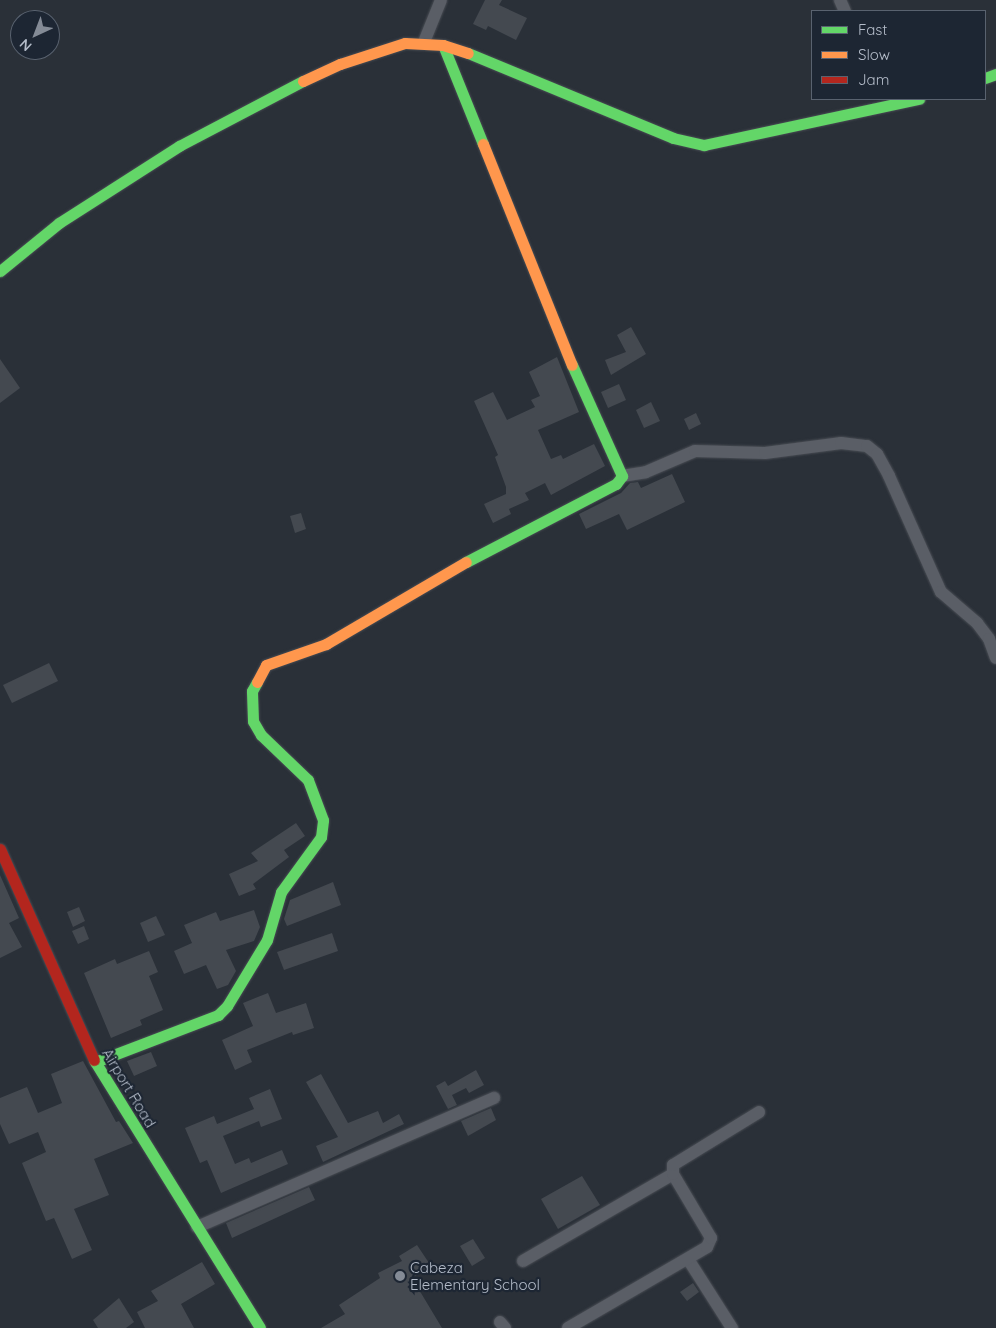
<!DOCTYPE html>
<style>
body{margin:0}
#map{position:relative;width:996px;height:1328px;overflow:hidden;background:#2a3038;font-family:Quicksand,sans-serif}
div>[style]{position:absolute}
.building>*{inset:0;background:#444950}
.roads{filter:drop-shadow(0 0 1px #484c53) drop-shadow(0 0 1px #484c53)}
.street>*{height:12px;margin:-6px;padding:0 6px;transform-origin:6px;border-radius:6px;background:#5a5e66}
.fast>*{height:11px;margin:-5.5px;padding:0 5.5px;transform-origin:5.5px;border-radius:5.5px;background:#63d668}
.slow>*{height:11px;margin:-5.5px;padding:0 5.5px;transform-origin:5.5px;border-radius:5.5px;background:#ff974d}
.jam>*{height:11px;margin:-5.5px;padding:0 5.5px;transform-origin:5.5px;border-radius:5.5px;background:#b3261e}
.dots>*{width:14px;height:14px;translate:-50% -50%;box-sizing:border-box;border:2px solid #1d2633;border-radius:50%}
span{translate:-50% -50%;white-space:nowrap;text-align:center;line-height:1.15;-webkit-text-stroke:4.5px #1d2633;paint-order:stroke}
.street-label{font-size:15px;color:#b4bcc9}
.poi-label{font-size:15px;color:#b4bcc9}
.left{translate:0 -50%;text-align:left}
.legend{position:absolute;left:811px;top:10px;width:175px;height:90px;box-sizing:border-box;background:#1d2633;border:1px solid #59626f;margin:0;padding:6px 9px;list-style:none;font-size:15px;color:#b4bcc9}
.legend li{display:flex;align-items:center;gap:10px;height:25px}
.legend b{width:25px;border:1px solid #59626f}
.north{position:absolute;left:10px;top:10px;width:50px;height:50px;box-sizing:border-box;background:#1d2633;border:1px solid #59626f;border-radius:50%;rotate:223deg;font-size:14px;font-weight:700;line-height:20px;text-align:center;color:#b4bcc9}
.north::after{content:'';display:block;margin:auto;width:18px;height:22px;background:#848b96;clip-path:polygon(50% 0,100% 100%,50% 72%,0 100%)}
</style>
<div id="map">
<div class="building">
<div style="clip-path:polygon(485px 0,502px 0,499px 5px,527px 18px,516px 40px,488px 26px,486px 30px,473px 24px)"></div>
<div style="clip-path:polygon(631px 327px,646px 354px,611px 375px,605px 360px,626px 352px,617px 335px)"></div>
<div style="clip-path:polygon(557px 357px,579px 412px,538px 430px,551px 459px,561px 455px,563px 459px,594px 444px,605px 466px,551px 495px,545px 483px,525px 493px,529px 500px,509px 509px,511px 514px,493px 523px,484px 504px,506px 494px,506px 487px,495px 457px,498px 455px,474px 401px,493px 392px,507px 420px,535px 407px,531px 400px,540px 396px,529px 372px)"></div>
<div style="clip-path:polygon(0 359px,20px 388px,0 403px)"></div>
<div style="clip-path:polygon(619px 384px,626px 400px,608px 408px,601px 392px)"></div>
<div style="clip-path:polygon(651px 402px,660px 421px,644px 428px,636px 410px)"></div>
<div style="clip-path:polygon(696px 413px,701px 424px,689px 430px,684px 419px)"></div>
<div style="clip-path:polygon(672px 474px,685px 502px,627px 530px,619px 514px,586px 529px,579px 514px,621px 493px,630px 483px,638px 482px,641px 488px)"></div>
<div style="clip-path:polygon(301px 513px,306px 529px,295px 533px,290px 516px)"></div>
<div style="clip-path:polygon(49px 663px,58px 681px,12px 703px,3px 685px)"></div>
<div style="clip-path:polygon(296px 823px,305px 836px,284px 850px,289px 857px,253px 884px,256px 889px,239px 896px,229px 874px,258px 861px,251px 853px)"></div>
<div style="clip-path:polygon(0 875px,19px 918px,9px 923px,22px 947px,0 958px)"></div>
<div style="clip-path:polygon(333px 882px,341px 905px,287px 926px,284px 919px,290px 900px)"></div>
<div style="clip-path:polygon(79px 907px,85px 921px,73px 927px,67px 912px)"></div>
<div style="clip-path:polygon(254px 910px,260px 927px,254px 941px,226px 950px,236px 971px,228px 985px,217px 989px,206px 965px,184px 974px,174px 951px,192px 943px,184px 925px,216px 912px,220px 921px)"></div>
<div style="clip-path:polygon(156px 916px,165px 935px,148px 942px,140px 923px)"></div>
<div style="clip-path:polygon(84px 926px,89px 939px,78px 944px,72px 931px)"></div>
<div style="clip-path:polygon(332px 933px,338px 951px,284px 970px,277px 952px)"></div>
<div style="clip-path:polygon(149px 951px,158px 972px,149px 976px,163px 1010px,140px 1020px,142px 1025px,111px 1038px,84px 973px,115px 959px,117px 964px)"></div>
<div style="clip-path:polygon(268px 993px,276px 1013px,306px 1003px,314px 1028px,293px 1035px,292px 1032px,247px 1050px,252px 1062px,235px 1070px,222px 1040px,253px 1026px,243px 1003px)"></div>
<div style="clip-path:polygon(151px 1052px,157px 1066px,134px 1076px,127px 1061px)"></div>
<div style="clip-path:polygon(83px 1061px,116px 1122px,119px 1121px,133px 1143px,94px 1159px,109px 1195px,74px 1209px,92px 1250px,72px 1259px,54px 1218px,46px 1221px,22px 1163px,46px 1152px,38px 1132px,9px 1144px,0 1124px,0 1098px,27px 1087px,38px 1113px,62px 1103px,51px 1074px)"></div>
<div style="clip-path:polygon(476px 1070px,484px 1085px,469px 1093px,466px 1088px,452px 1095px,457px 1105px,448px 1109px,436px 1086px,445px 1081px,448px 1086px)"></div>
<div style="clip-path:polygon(321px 1074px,348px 1123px,378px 1111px,383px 1123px,399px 1114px,404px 1124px,323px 1162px,316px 1146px,338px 1137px,306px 1082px)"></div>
<div style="clip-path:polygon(270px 1089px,282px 1119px,261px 1127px,259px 1121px,223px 1136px,235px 1164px,249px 1158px,251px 1163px,282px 1150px,288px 1164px,221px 1193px,207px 1160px,200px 1163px,185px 1128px,214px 1116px,217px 1124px,254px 1109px,249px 1098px)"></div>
<div style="clip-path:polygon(491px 1108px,496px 1120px,468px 1136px,461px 1121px)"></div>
<div style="clip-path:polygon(582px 1176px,600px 1205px,558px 1229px,541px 1199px)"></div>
<div style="clip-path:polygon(309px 1187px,315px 1200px,232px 1238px,226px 1223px)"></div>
<div style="clip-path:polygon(473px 1239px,485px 1258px,472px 1266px,460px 1246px)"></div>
<div style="clip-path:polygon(417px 1245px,431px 1266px,412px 1278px,442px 1328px,321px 1328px,345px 1314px,339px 1305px,380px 1278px,378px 1273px,402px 1261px,399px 1256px)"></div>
<div style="clip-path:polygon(202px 1262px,215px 1284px,181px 1304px,194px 1328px,145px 1328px,137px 1312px,158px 1301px,151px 1291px)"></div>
<div style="clip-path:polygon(693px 1283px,699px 1292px,687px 1301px,680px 1292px)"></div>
<div style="clip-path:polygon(119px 1298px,134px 1322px,126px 1328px,98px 1328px,93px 1320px)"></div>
</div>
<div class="roads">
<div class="street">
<div style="left:840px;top:0;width:12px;rotate:66deg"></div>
<div style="left:424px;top:42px;width:45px;rotate:-68deg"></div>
<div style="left:622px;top:476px;width:24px;rotate:-9deg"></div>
<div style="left:646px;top:472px;width:53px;rotate:-23.2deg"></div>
<div style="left:695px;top:451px;width:70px;rotate:1.6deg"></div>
<div style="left:765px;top:453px;width:77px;rotate:-7.5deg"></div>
<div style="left:841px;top:443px;width:26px;rotate:7deg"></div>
<div style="left:867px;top:446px;width:13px;rotate:39deg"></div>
<div style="left:877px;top:454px;width:25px;rotate:61deg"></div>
<div style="left:889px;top:476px;width:127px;rotate:65.9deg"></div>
<div style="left:941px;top:592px;width:48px;rotate:40.7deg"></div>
<div style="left:977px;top:623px;width:20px;rotate:53deg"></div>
<div style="left:989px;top:639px;width:20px;rotate:70deg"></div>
<div style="left:197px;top:1227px;width:324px;rotate:-23.5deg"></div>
<div style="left:688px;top:1259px;width:82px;rotate:57.5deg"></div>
<div style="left:523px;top:1261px;width:173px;rotate:-30.1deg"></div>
<div style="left:500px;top:1322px;width:8px;rotate:50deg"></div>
<div style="left:568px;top:1328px;width:161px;rotate:-30.2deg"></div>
<div style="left:707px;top:1247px;width:10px;rotate:-66deg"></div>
<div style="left:711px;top:1238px;width:74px;rotate:-120.7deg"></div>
<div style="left:673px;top:1174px;width:9px;rotate:-90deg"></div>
<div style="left:673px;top:1165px;width:101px;rotate:-31.6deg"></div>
</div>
<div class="fast">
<div style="left:443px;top:45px;width:107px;rotate:68deg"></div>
<div style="left:468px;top:53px;width:222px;rotate:22.5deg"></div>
<div style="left:673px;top:138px;width:32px;rotate:13deg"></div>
<div style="left:704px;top:145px;width:220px;rotate:-12.1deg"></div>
<div style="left:985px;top:78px;width:12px;rotate:-20deg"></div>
<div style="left:0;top:271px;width:76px;rotate:-39.1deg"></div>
<div style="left:59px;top:223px;width:143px;rotate:-32.7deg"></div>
<div style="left:179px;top:146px;width:140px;rotate:-27.7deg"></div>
<div style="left:466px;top:562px;width:169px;rotate:-27.5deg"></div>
<div style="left:616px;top:484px;width:10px;rotate:-53deg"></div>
<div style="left:622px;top:476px;width:122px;rotate:-114.2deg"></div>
<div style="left:94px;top:1060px;width:315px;rotate:58.2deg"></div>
<div style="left:95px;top:1062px;width:132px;rotate:-20.9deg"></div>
<div style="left:218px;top:1015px;width:13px;rotate:-45deg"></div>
<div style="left:227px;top:1006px;width:77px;rotate:-58.8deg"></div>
<div style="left:267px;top:940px;width:50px;rotate:-73.7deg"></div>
<div style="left:281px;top:892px;width:68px;rotate:-54deg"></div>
<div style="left:321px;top:837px;width:17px;rotate:-83deg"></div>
<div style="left:323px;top:820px;width:43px;rotate:-110.6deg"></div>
<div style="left:308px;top:780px;width:65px;rotate:-136.2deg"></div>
<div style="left:261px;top:735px;width:16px;rotate:-120deg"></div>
<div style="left:253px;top:721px;width:30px;rotate:-92deg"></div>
<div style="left:252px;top:691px;width:10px;rotate:-61deg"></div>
</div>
<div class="slow">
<div style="left:303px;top:81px;width:41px;rotate:-24.7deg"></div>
<div style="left:340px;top:64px;width:68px;rotate:-17.9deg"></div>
<div style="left:405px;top:43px;width:38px;rotate:3deg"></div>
<div style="left:443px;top:45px;width:26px;rotate:18deg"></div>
<div style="left:483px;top:144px;width:238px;rotate:68.1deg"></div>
<div style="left:257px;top:682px;width:19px;rotate:-62deg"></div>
<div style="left:266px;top:665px;width:64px;rotate:-19.3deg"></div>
<div style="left:326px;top:644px;width:162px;rotate:-30.4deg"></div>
</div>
<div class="jam">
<div style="left:0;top:849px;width:231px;rotate:66deg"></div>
</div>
</div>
<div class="dots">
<div style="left:400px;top:1276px;background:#848b96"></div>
</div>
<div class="street-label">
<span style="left:129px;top:1088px;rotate:59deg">Airport Road</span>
</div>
<div class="poi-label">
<span class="left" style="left:410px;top:1276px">Cabeza<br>Elementary School</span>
</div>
<ul class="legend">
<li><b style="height:6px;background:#63d668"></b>Fast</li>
<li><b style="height:6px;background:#ff974d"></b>Slow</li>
<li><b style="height:6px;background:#b3261e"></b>Jam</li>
</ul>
<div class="north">N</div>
</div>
